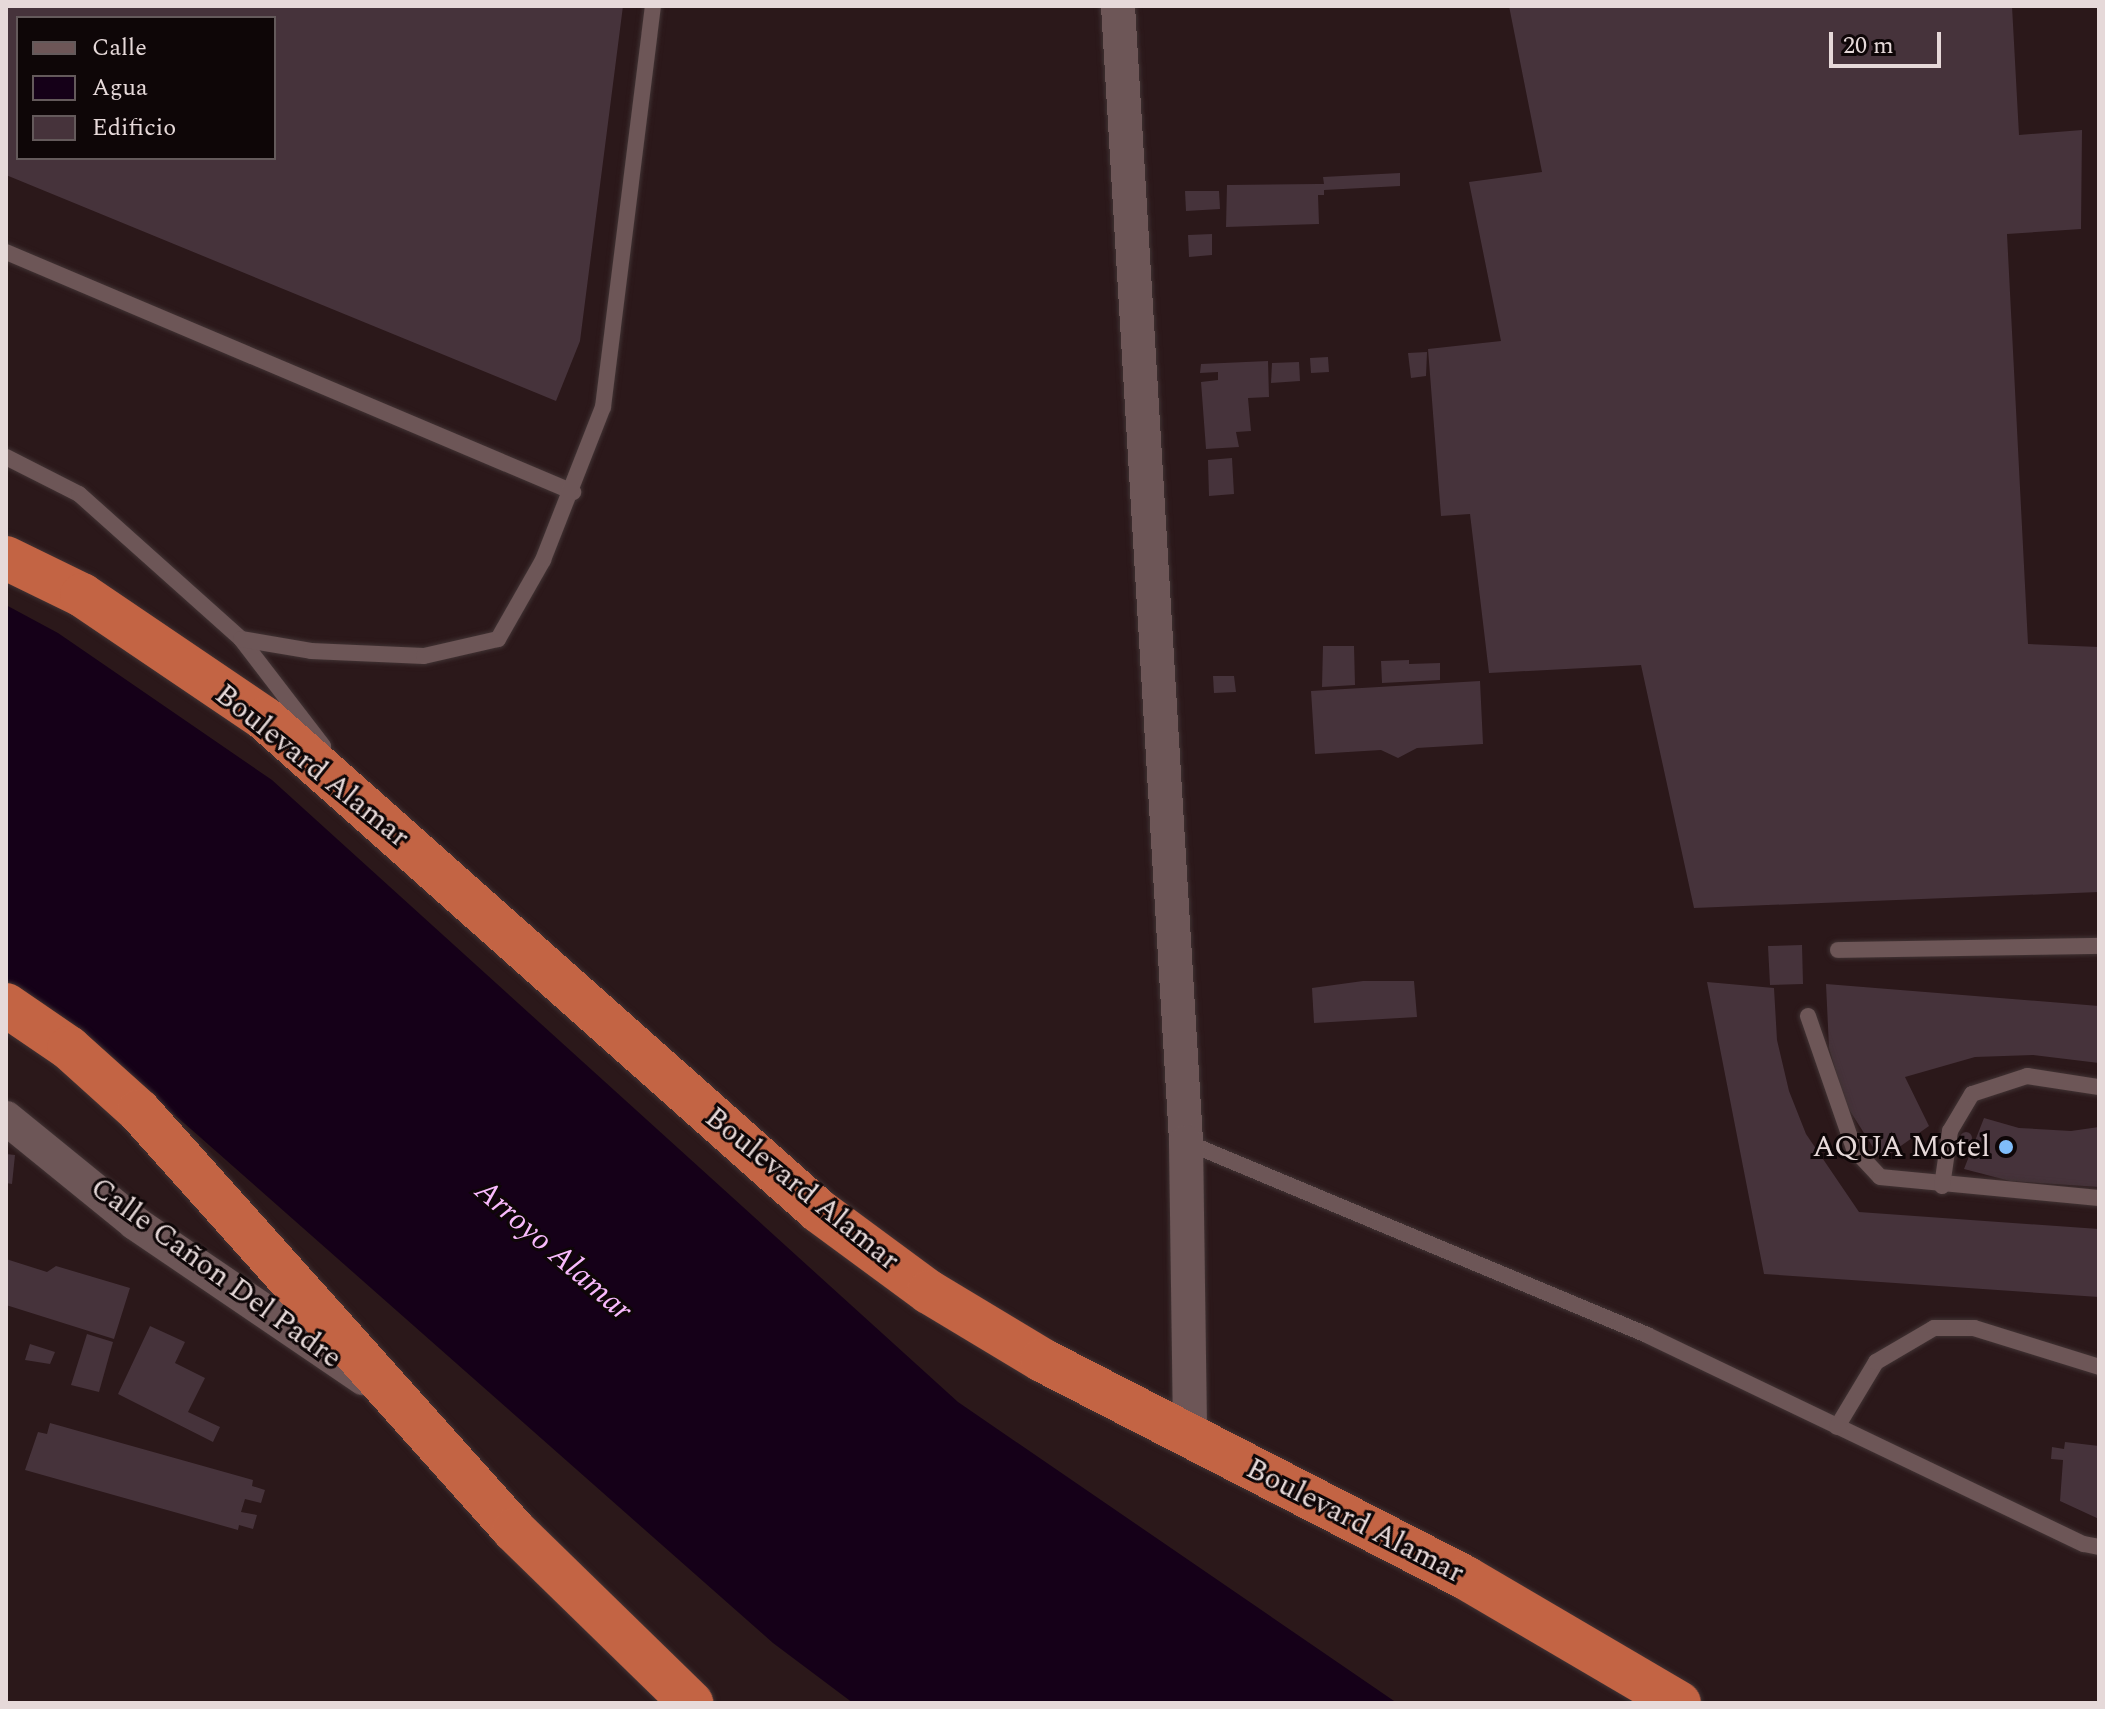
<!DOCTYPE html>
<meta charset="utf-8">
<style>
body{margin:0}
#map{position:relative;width:2105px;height:1709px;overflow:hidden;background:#2b181a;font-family:Spectral,serif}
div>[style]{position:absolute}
.water>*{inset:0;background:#150018}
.building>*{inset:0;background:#46333b}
.round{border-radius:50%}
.roads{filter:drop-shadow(0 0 2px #413334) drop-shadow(0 0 2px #413334)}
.lane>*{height:16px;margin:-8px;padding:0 8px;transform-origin:8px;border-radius:8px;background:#6d5657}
.street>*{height:34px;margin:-17px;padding:0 17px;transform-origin:17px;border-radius:17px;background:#6d5657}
.highway>*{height:44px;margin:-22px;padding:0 22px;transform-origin:22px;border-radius:22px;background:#c36444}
.dots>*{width:22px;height:22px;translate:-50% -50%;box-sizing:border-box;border:4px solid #0e0607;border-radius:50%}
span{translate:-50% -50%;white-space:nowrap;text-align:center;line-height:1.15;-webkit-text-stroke:6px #0e0607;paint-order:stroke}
.street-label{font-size:30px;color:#e6d9d9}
.poi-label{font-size:30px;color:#e6d9d9}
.right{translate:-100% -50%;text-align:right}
.water-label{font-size:32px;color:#f8b9fc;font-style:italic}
.frame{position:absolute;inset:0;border:8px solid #e6d9d9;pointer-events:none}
.legend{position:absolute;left:16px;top:16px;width:260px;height:144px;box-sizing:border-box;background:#0e0607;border:2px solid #645a5b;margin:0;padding:10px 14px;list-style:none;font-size:24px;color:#e6d9d9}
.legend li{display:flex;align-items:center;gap:16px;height:40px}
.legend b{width:40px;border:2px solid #645a5b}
.scale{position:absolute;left:1829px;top:32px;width:112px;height:36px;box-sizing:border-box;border:4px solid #e6d9d9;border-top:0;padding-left:10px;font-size:24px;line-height:28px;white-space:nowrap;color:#e6d9d9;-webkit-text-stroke:6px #0e0607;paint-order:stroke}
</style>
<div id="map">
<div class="water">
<div style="clip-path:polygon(6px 605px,58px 633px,272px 780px,958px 1402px,1397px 1703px,853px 1703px,773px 1643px,192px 1130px,46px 1005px,6px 980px)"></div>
</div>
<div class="building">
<div style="clip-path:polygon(evenodd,6px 6px,623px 6px,580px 341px,556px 401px,6px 175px,6px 6px,18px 18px,274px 18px,274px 158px,18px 158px,18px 18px)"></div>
<div style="clip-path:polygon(1509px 6px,2012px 6px,2019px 135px,2082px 130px,2081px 229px,2007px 234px,2028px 644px,2099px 647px,2099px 892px,1694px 908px,1641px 665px,1489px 673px,1470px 514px,1441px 516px,1428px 349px,1501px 341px,1469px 182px,1542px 172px)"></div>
<div style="clip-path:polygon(1400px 173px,1400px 186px,1324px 190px,1324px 195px,1318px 195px,1319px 224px,1226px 227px,1227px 185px,1318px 184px,1324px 184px,1323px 177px)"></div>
<div style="clip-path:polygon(1185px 191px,1219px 191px,1220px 209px,1186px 211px)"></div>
<div style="clip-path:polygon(1212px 234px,1212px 255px,1189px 257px,1188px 235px)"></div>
<div style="clip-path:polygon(1427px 352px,1426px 376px,1411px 378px,1408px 353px)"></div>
<div style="clip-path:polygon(1328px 357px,1329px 372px,1311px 373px,1310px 358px)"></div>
<div style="clip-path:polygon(1268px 361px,1269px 397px,1248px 398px,1251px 431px,1236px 432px,1239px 447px,1206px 449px,1201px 382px,1218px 380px,1218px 372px,1200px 373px,1201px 364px)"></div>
<div style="clip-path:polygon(1299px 362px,1300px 381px,1271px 383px,1272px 363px)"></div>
<div style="clip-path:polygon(1232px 458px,1234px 494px,1209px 496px,1208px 460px)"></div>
<div style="clip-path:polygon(1323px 646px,1354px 646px,1355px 685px,1322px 687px)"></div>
<div style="clip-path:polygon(1409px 660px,1409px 664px,1440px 663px,1440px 680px,1382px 683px,1381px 661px)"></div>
<div style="clip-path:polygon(1213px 676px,1234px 676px,1236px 692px,1214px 693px)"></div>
<div style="clip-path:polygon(1480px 681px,1483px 744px,1417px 748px,1398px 758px,1381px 750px,1315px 754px,1311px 691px)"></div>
<div style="clip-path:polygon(1802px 945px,1803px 984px,1770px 985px,1768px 946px)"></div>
<div style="clip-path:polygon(1363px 981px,1414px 981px,1417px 1017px,1314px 1023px,1312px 988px)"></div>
<div style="clip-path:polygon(1707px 982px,1774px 988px,1777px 1040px,1789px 1091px,1806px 1134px,1859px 1212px,2099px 1229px,2099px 1297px,1764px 1274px)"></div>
<div style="clip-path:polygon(1826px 984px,2099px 1006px,2099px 1063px,2033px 1055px,1975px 1057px,1905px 1077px,1929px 1126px,1881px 1160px,1845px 1103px,1829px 1048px)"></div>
<div style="clip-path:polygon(1984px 1118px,2019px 1128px,2071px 1131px,2099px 1127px,2099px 1187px,2010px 1181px,1964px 1169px)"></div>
<div class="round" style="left:1960px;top:1132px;width:12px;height:12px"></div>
<div style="clip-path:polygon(6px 1154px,15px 1155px,12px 1184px,6px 1183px)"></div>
<div style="clip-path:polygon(6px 1259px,47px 1272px,56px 1266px,130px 1288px,114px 1339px,6px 1305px)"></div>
<div style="clip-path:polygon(150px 1326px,185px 1342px,175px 1363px,205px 1378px,188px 1412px,220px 1427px,213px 1442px,118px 1394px)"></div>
<div style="clip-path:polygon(87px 1334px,113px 1342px,99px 1392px,71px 1385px)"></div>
<div style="clip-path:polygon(30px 1344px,55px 1352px,50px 1364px,25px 1360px)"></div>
<div style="clip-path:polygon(50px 1423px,253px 1480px,252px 1486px,265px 1490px,261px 1503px,245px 1499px,241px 1512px,257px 1515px,253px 1529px,239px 1525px,238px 1530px,25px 1470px,38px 1432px,47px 1434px)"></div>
<div style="clip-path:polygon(2065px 1442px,2099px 1446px,2099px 1519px,2060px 1501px,2063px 1460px,2051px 1459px,2052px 1447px,2064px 1449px)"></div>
</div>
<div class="roads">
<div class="lane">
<div style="left:6px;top:252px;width:616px;rotate:22.94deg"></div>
<div style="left:6px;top:457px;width:82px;rotate:26.9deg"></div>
<div style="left:79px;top:494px;width:217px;rotate:41.8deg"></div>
<div style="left:241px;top:639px;width:135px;rotate:52.5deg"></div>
<div style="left:241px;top:639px;width:71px;rotate:9.7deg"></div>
<div style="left:311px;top:651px;width:113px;rotate:2.5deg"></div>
<div style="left:424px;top:656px;width:76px;rotate:-12.9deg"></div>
<div style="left:498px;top:639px;width:91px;rotate:-60.3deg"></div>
<div style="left:543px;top:560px;width:164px;rotate:-68.6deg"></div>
<div style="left:603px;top:407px;width:404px;rotate:-82.9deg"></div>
<div style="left:1838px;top:950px;width:261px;rotate:-0.9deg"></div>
<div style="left:1808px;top:1016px;width:141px;rotate:70.9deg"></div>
<div style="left:1854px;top:1149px;width:38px;rotate:47deg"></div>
<div style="left:1880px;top:1177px;width:220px;rotate:5.5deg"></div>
<div style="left:1186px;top:1142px;width:500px;rotate:22.7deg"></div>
<div style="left:1647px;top:1335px;width:484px;rotate:25.6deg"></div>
<div style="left:2084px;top:1544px;width:15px;rotate:11deg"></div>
<div style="left:1942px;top:1186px;width:56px;rotate:-81.7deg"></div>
<div style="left:1950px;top:1131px;width:43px;rotate:-59.3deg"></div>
<div style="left:1972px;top:1094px;width:58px;rotate:-18.1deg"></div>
<div style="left:2027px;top:1076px;width:73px;rotate:8.7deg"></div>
<div style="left:1837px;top:1427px;width:76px;rotate:-59deg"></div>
<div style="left:1876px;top:1362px;width:67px;rotate:-30.4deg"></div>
<div style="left:1934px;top:1328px;width:40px"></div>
<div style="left:1974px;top:1328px;width:131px;rotate:17.3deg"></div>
</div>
<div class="street">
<div style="left:1118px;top:6px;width:1138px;rotate:86.57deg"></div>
<div style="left:1186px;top:1142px;width:292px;rotate:89.2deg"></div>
<div style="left:6px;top:1118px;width:166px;rotate:39.1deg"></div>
<div style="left:135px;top:1223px;width:276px;rotate:34.2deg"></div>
</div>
<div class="highway">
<div style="left:6px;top:558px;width:85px;rotate:26deg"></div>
<div style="left:82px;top:595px;width:221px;rotate:34.1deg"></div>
<div style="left:265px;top:719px;width:741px;rotate:41.61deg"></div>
<div style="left:819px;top:1211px;width:137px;rotate:36.4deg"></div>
<div style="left:929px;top:1292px;width:132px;rotate:31deg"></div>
<div style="left:1042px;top:1360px;width:477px;rotate:27.2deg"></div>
<div style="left:1466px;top:1578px;width:247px;rotate:30.4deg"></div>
<div style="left:6px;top:1005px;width:76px;rotate:34.3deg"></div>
<div style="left:69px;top:1048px;width:94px;rotate:42deg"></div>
<div style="left:139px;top:1111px;width:562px;rotate:48.17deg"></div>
<div style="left:514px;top:1530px;width:248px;rotate:44.3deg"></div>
</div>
</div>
<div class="dots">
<div style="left:2006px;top:1147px;background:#80bdfa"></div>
</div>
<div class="street-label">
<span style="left:312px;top:766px;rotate:39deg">Boulevard Alamar</span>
<span style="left:802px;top:1189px;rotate:39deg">Boulevard Alamar</span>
<span style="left:216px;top:1273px;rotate:36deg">Calle Cañon Del Padre</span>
<span style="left:1355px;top:1521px;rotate:27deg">Boulevard Alamar</span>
</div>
<div class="poi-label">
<span class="right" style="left:1990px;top:1147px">AQUA Motel</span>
</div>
<div class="water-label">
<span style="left:553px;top:1251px;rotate:41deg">Arroyo Alamar</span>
</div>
<div class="frame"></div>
<ul class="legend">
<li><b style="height:10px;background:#6d5657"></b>Calle</li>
<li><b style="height:22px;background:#150018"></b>Agua</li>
<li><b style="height:22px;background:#46333b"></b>Edificio</li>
</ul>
<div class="scale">20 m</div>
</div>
